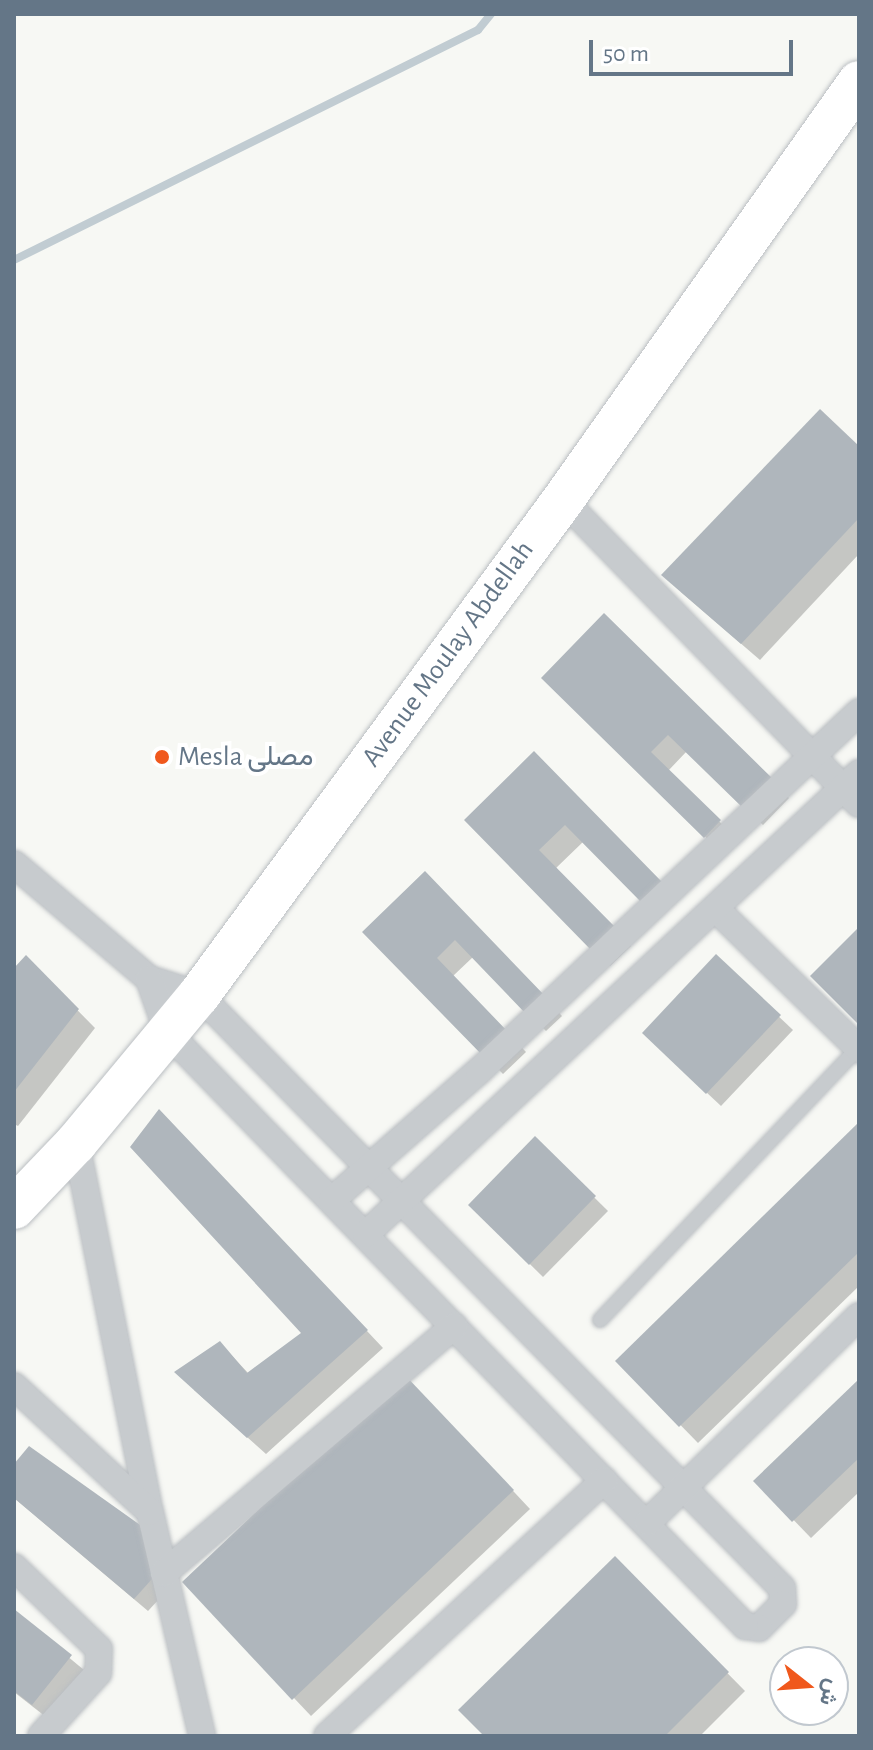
<!DOCTYPE html>
<meta charset="utf-8">
<style>
body{margin:0}
#map{position:relative;width:873px;height:1750px;overflow:hidden;background:#f7f8f4;font-family:"Alegreya Sans",Vazirmatn,sans-serif}
div>[style]{position:absolute}
.shadow>*{inset:0;background:#0003}
.stream>*{height:8px;margin:-4px;padding:0 4px;transform-origin:4px;border-radius:4px;background:#c1ccd2}
.building>*{inset:0;background:#afb6bc}
.roads{filter:drop-shadow(0 0 2px #babec2) drop-shadow(0 0 2px #babec2)}
.lane>*{height:14px;margin:-7px;padding:0 7px;transform-origin:7px;border-radius:7px;background:#c7cbce}
.street>*{height:26px;margin:-13px;padding:0 13px;transform-origin:13px;border-radius:13px;background:#c7cbce}
.primary>*{height:42px;margin:-21px;padding:0 21px;transform-origin:21px;border-radius:21px;background:#fff}
.dots>*{width:22px;height:22px;translate:-50% -50%;box-sizing:border-box;border:4px solid #fff;border-radius:50%}
span{translate:-50% -50%;white-space:nowrap;text-align:center;line-height:1.15;-webkit-text-stroke:8px #fff;paint-order:stroke}
.street-label{font-size:28px;color:#647687}
.poi-label{font-size:28px;color:#647687}
.left{translate:0 -50%;text-align:left}
.frame{position:absolute;inset:0;border:16px solid #647687;pointer-events:none}
.north{position:absolute;left:769px;top:1646px;width:80px;height:80px;box-sizing:border-box;background:#fff;border:2px solid #c1c8cf;border-radius:50%;rotate:107deg;font-size:22px;font-weight:700;line-height:32px;text-align:center;color:#647687}
.north::after{content:'';display:block;margin:auto;width:28px;height:36px;background:#f0581c;clip-path:polygon(50% 0,100% 100%,50% 72%,0 100%)}
.scale{position:absolute;left:589px;top:40px;width:204px;height:36px;box-sizing:border-box;border:4px solid #647687;border-top:0;padding-left:10px;font-size:24px;line-height:28px;white-space:nowrap;color:#647687;-webkit-text-stroke:6px #fff;paint-order:stroke}
</style>
<div id="map">
<div class="shadow">
<div style="clip-path:polygon(859px 449px,859px 554px,760px 660px,681px 592px)"></div>
<div style="clip-path:polygon(604px 616px,789px 798px,763px 825px,687px 751px,668px 771px,737px 839px,723px 854px,543px 678px)"></div>
<div style="clip-path:polygon(534px 754px,584px 841px,555px 869px,631px 946px,610px 966px,467px 820px)"></div>
<div style="clip-path:polygon(425px 874px,562px 1016px,546px 1031px,473px 957px,453px 976px,526px 1052px,503px 1074px,365px 932px)"></div>
<div style="clip-path:polygon(716px 957px,793px 1030px,721px 1106px,658px 1047px)"></div>
<div style="clip-path:polygon(26px 958px,95px 1028px,18px 1126px,14px 1124px,14px 971px)"></div>
<div style="clip-path:polygon(859px 1125px,859px 1286px,698px 1443px,618px 1361px)"></div>
<div style="clip-path:polygon(177px 1129px,383px 1348px,266px 1454px,194px 1390px,220px 1343px,249px 1374px,304px 1333px)"></div>
<div style="clip-path:polygon(535px 1139px,608px 1211px,543px 1277px,470px 1205px)"></div>
<div style="clip-path:polygon(859px 1382px,859px 1492px,811px 1538px,756px 1481px)"></div>
<div style="clip-path:polygon(421px 1393px,530px 1509px,311px 1716px,185px 1583px)"></div>
<div style="clip-path:polygon(14px 1467px,174px 1583px,148px 1611px,14px 1498px)"></div>
<div style="clip-path:polygon(615px 1559px,745px 1691px,700px 1736px,486px 1736px)"></div>
<div style="clip-path:polygon(14px 1612px,84px 1670px,46px 1717px,14px 1692px)"></div>
</div>
<div class="stream">
<div style="left:14px;top:260px;width:518px;rotate:-26.37deg"></div>
<div style="left:478px;top:30px;width:21px;rotate:-51deg"></div>
</div>
<div class="building">
<div style="clip-path:polygon(820px 409px,859px 446px,859px 518px,741px 644px,661px 575px)"></div>
<div style="clip-path:polygon(604px 613px,773px 779px,744px 809px,668px 735px,651px 752px,721px 820px,704px 838px,541px 678px)"></div>
<div style="clip-path:polygon(534px 751px,662px 882px,641px 902px,565px 825px,539px 850px,615px 927px,591px 950px,464px 820px)"></div>
<div style="clip-path:polygon(425px 871px,546px 997px,527px 1015px,455px 940px,437px 958px,510px 1034px,485px 1058px,362px 932px)"></div>
<div style="clip-path:polygon(859px 927px,859px 1025px,810px 976px)"></div>
<div style="clip-path:polygon(716px 954px,781px 1015px,706px 1094px,642px 1033px)"></div>
<div style="clip-path:polygon(26px 955px,79px 1009px,14px 1092px,14px 968px)"></div>
<div style="clip-path:polygon(159px 1109px,368px 1330px,247px 1438px,174px 1372px,220px 1341px,247px 1373px,301px 1333px,130px 1147px)"></div>
<div style="clip-path:polygon(859px 1122px,859px 1252px,679px 1427px,615px 1361px)"></div>
<div style="clip-path:polygon(535px 1136px,596px 1196px,529px 1265px,468px 1205px)"></div>
<div style="clip-path:polygon(403px 1373px,514px 1490px,292px 1700px,182px 1582px)"></div>
<div style="clip-path:polygon(859px 1379px,859px 1458px,792px 1522px,753px 1481px)"></div>
<div style="clip-path:polygon(29px 1446px,143px 1527px,161px 1569px,134px 1599px,14px 1498px,14px 1464px)"></div>
<div style="clip-path:polygon(615px 1556px,729px 1672px,665px 1736px,484px 1736px,458px 1710px)"></div>
<div style="clip-path:polygon(14px 1609px,72px 1655px,32px 1705px,14px 1691px)"></div>
</div>
<div class="roads">
<div class="lane">
<div style="left:600px;top:1320px;width:375px;rotate:-46.5deg"></div>
</div>
<div class="street">
<div style="left:563px;top:500px;width:424px;rotate:45.8deg"></div>
<div style="left:14px;top:864px;width:177px;rotate:40.4deg"></div>
<div style="left:149px;top:979px;width:52px;rotate:17.7deg"></div>
<div style="left:199px;top:995px;width:832px;rotate:45.49deg"></div>
<div style="left:782px;top:1588px;width:16px;rotate:86deg"></div>
<div style="left:783px;top:1604px;width:34px;rotate:135deg"></div>
<div style="left:759px;top:1628px;width:14px;rotate:-172deg"></div>
<div style="left:745px;top:1626px;width:827px;rotate:-134.22deg"></div>
<div style="left:168px;top:1033px;width:57px;rotate:-109.4deg"></div>
<div style="left:715px;top:908px;width:202px;rotate:44.4deg"></div>
<div style="left:76px;top:1143px;width:376px;rotate:78.7deg"></div>
<div style="left:150px;top:1512px;width:230px;rotate:76.9deg"></div>
<div style="left:332px;top:1200px;width:196px;rotate:-41.3deg"></div>
<div style="left:479px;top:1071px;width:523px;rotate:-43.37deg"></div>
<div style="left:366px;top:1234px;width:675px;rotate:-43.08deg"></div>
<div style="left:14px;top:1386px;width:185px;rotate:42.8deg"></div>
<div style="left:648px;top:1522px;width:295px;rotate:-44.3deg"></div>
<div style="left:14px;top:1567px;width:118px;rotate:44deg"></div>
<div style="left:99px;top:1649px;width:24px;rotate:92deg"></div>
<div style="left:98px;top:1673px;width:85px;rotate:132.1deg"></div>
<div style="left:164px;top:1573px;width:381px;rotate:-40.4deg"></div>
<div style="left:327px;top:1736px;width:377px;rotate:-42.7deg"></div>
</div>
<div class="primary">
<div style="left:14px;top:1208px;width:90px;rotate:-46.4deg"></div>
<div style="left:76px;top:1143px;width:192px;rotate:-50.3deg"></div>
<div style="left:199px;top:995px;width:614px;rotate:-53.67deg"></div>
<div style="left:563px;top:500px;width:512px;rotate:-54.7deg"></div>
</div>
</div>
<div class="dots">
<div style="left:162px;top:757px;background:#f0581c"></div>
</div>
<div class="street-label">
<span style="left:448px;top:654px;rotate:-54deg">Avenue Moulay Abdellah</span>
</div>
<div class="poi-label">
<span class="left" style="left:178px;top:757px">Mesla مصلى</span>
</div>
<div class="frame"></div>
<div class="north">ش</div>
<div class="scale">50 m</div>
</div>
